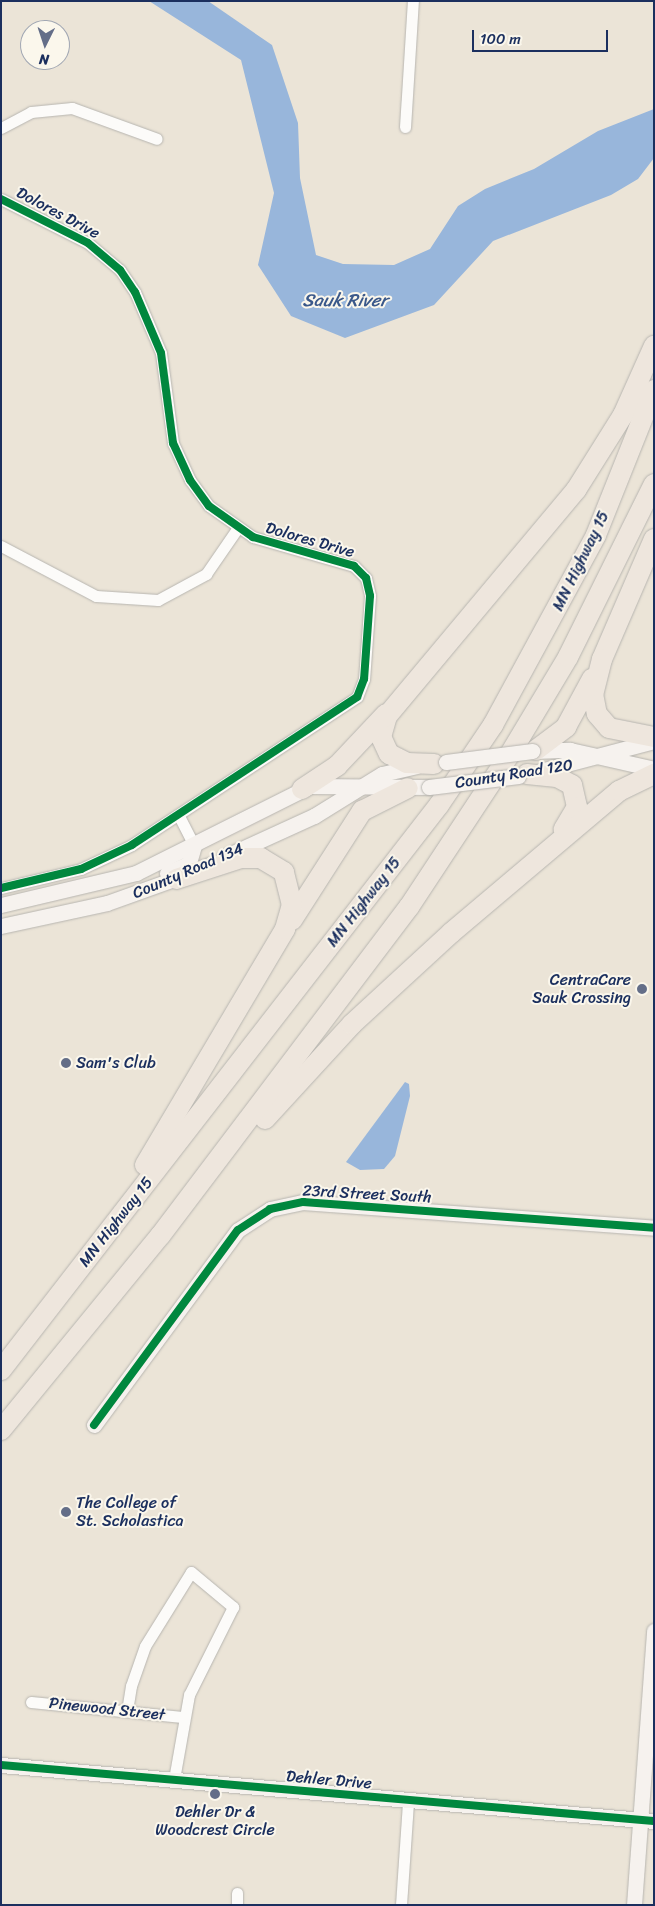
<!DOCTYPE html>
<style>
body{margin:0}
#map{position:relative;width:655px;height:1906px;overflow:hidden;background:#ebe4d7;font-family:Sriracha,sans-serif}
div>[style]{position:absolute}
.water>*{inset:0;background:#98b6db}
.roads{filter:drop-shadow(0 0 1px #b7b5b0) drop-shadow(0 0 1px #b7b5b0)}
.street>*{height:11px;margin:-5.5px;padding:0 5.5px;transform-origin:5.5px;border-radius:5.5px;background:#fcfbf9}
.secondary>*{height:15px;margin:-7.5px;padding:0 7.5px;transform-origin:7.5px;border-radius:7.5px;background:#f6f2ee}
.highway>*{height:20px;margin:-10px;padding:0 10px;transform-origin:10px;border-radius:10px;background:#eee6dd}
.bridges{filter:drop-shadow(0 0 1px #b7b5b0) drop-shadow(0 0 1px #b7b5b0)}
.secondary-bridge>*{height:15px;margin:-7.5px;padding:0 7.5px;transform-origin:7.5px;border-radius:7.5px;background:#f6f2ee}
.cycleway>*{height:8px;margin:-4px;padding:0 4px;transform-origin:4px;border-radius:4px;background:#00873e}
.dots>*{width:14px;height:14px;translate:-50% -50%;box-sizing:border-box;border:2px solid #fbf7ec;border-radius:50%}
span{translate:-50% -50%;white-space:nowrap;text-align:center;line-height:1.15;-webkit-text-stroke:4px #fbf7ec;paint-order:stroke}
.street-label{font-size:16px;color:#1b2f5e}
.poi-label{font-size:16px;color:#1b2f5e}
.right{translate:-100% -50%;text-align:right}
.left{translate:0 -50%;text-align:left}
.water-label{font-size:18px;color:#3a588a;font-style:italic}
.frame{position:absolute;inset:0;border:2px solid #1b2f5e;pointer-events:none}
.north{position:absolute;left:20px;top:20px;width:50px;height:50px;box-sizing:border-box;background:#fbf7ec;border:1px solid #a1a7b3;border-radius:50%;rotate:184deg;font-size:14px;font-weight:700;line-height:20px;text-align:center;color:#1b2f5e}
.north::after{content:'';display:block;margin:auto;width:18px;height:22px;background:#646e88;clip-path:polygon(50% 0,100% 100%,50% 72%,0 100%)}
.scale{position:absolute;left:472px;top:30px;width:136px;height:22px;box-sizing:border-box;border:2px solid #1b2f5e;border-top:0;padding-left:6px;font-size:15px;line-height:18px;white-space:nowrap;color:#1b2f5e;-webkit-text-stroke:4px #fbf7ec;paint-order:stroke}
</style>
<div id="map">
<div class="water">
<div style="clip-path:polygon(149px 1px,208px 1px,272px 45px,298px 123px,300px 178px,316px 255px,343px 264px,394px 265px,430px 249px,458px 206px,485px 189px,534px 169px,598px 131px,654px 109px,654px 158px,638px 179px,611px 195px,493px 241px,434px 305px,345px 338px,291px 316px,258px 265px,274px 193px,241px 60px)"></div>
<div style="clip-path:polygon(405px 1082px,409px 1084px,410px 1096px,395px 1156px,384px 1169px,360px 1170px,346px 1162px)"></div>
</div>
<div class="roads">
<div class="street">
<div style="left:405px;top:127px;width:126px;rotate:-86.4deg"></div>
<div style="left:1px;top:128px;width:34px;rotate:-28deg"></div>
<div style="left:31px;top:112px;width:41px;rotate:-5.6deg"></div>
<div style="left:72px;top:108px;width:90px;rotate:20deg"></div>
<div style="left:1px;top:199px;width:97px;rotate:26.8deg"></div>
<div style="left:88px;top:243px;width:42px;rotate:40.2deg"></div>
<div style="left:120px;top:270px;width:27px;rotate:56deg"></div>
<div style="left:135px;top:292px;width:66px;rotate:66.9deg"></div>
<div style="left:161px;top:353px;width:91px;rotate:82.4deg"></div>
<div style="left:173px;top:443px;width:41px;rotate:65.3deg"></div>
<div style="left:190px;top:480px;width:32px;rotate:54deg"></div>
<div style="left:209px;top:506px;width:54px;rotate:35.2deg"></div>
<div style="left:253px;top:537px;width:105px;rotate:16deg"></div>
<div style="left:354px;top:566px;width:17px;rotate:45deg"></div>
<div style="left:366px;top:578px;width:18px;rotate:77deg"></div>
<div style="left:370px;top:596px;width:83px;rotate:94.1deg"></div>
<div style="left:364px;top:679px;width:19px;rotate:111deg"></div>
<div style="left:357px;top:697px;width:269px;rotate:146.7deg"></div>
<div style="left:132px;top:845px;width:56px;rotate:154.8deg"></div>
<div style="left:81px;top:869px;width:82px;rotate:166.6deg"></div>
<div style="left:1px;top:546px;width:107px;rotate:27.8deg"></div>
<div style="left:96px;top:596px;width:62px;rotate:3.7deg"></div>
<div style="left:158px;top:600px;width:55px;rotate:-28.4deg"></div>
<div style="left:206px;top:574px;width:55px;rotate:-55.4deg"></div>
<div style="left:179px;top:816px;width:34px;rotate:63deg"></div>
<div style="left:31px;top:1702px;width:152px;rotate:5.7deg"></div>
<div style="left:127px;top:1711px;width:25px;rotate:-81deg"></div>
<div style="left:131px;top:1686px;width:42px;rotate:-70.7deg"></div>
<div style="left:145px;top:1646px;width:87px;rotate:-58.1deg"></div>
<div style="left:191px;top:1572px;width:55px;rotate:39.8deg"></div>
<div style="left:233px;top:1607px;width:98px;rotate:116.6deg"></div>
<div style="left:189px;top:1695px;width:85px;rotate:100.1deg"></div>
<div style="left:237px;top:1905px;width:12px;rotate:-90deg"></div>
<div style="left:401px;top:1905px;width:104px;rotate:-86.1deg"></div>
</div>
<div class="secondary">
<div style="left:533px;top:751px;width:37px;rotate:-2deg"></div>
<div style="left:570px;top:750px;width:86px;rotate:12.7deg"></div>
<div style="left:540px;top:771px;width:118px;rotate:-14.7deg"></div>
<div style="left:224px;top:857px;width:99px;rotate:-24.5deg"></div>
<div style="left:314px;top:816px;width:80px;rotate:-31.7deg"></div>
<div style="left:382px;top:774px;width:35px;rotate:-13deg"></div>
<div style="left:167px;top:873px;width:24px;rotate:-24deg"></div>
<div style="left:189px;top:863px;width:18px;rotate:-74deg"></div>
<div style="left:1px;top:905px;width:139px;rotate:-13.3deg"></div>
<div style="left:136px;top:873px;width:195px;rotate:-26.6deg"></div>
<div style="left:310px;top:786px;width:119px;rotate:0.5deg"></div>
<div style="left:1px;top:926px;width:108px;rotate:-12.2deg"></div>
<div style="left:107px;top:903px;width:83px;rotate:-19.7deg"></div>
<div style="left:94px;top:1425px;width:242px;rotate:-53.6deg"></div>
<div style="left:238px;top:1230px;width:38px;rotate:-33deg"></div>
<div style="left:270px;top:1209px;width:34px;rotate:-12deg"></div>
<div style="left:303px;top:1202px;width:352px;rotate:4.2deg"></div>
<div style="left:1px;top:1765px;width:655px;rotate:4.9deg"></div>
<div style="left:634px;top:1905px;width:275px;rotate:-85.8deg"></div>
</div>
<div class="highway">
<div style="left:654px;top:539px;width:131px;rotate:113.4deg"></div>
<div style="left:602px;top:659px;width:36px;rotate:104deg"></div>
<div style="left:593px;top:694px;width:20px;rotate:79deg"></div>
<div style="left:597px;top:714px;width:18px;rotate:49deg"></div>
<div style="left:609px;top:728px;width:46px;rotate:11.3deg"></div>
<div style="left:536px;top:750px;width:38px;rotate:-37deg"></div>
<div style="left:566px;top:727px;width:55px;rotate:-61.6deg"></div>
<div style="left:434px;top:764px;width:27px;rotate:-178deg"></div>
<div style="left:407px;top:763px;width:20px;rotate:-153deg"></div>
<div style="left:389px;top:754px;width:19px;rotate:-115deg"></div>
<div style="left:381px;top:737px;width:22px;rotate:-74deg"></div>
<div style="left:387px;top:716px;width:295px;rotate:-50.1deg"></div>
<div style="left:576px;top:490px;width:89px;rotate:-57.9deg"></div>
<div style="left:623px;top:415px;width:76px;rotate:-65.8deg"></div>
<div style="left:527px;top:774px;width:30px;rotate:6deg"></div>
<div style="left:557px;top:777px;width:17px;rotate:28deg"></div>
<div style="left:572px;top:785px;width:23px;rotate:77deg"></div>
<div style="left:577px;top:807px;width:26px;rotate:121deg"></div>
<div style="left:302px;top:789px;width:42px;rotate:-33.3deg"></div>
<div style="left:337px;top:766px;width:71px;rotate:-46.7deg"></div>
<div style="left:292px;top:920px;width:130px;rotate:-57.3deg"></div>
<div style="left:362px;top:811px;width:51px;rotate:-26.6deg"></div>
<div style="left:265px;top:1119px;width:129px;rotate:-47.5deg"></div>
<div style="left:352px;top:1024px;width:134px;rotate:-42.6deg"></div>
<div style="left:451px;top:933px;width:220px;rotate:-40.2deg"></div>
<div style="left:619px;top:791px;width:39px;rotate:-26deg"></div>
<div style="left:145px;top:1165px;width:274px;rotate:-59.3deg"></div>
<div style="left:285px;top:929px;width:25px;rotate:-74deg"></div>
<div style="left:292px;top:905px;width:34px;rotate:-104deg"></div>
<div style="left:284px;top:872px;width:27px;rotate:-149deg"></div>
<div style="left:261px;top:858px;width:20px;rotate:180deg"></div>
<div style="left:241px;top:858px;width:68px;rotate:162.1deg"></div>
<div style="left:1px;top:1370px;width:715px;rotate:-52.22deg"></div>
<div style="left:439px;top:805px;width:97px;rotate:-56deg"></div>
<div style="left:493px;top:725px;width:216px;rotate:-61.5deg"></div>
<div style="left:596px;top:535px;width:156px;rotate:-68.2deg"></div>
<div style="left:1px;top:1430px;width:251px;rotate:-50.7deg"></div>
<div style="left:160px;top:1236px;width:413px;rotate:-52.9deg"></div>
<div style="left:409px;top:907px;width:183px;rotate:-56.6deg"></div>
<div style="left:510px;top:754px;width:113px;rotate:-59.1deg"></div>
<div style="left:568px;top:657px;width:193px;rotate:-63.6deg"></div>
</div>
</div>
<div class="bridges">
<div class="secondary-bridge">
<div style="left:446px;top:762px;width:87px;rotate:-7.3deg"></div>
<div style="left:429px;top:787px;width:90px;rotate:-7deg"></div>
</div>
</div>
<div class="cycleway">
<div style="left:1px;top:199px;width:97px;rotate:26.8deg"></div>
<div style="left:88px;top:243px;width:42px;rotate:40.2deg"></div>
<div style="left:120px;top:270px;width:27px;rotate:56deg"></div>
<div style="left:135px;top:292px;width:66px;rotate:66.9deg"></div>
<div style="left:161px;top:353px;width:91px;rotate:82.4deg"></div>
<div style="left:173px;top:443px;width:41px;rotate:65.3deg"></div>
<div style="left:190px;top:480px;width:32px;rotate:54deg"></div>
<div style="left:209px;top:506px;width:54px;rotate:35.2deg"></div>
<div style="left:253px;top:537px;width:105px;rotate:16deg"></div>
<div style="left:354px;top:566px;width:17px;rotate:45deg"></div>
<div style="left:366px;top:578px;width:18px;rotate:77deg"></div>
<div style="left:370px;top:596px;width:83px;rotate:94.1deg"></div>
<div style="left:364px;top:679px;width:19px;rotate:111deg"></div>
<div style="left:357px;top:697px;width:269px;rotate:146.7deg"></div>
<div style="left:132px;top:845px;width:56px;rotate:154.8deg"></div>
<div style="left:81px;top:869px;width:82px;rotate:166.6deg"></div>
<div style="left:94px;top:1425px;width:242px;rotate:-53.6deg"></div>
<div style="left:238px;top:1230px;width:38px;rotate:-33deg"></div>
<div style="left:270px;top:1209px;width:34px;rotate:-12deg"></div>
<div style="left:303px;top:1202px;width:352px;rotate:4.2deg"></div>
<div style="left:1px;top:1765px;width:655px;rotate:4.9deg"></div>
</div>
<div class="dots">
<div style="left:642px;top:989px;background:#646e88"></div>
<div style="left:66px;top:1063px;background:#646e88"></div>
<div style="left:66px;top:1512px;background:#646e88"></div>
<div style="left:215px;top:1794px;background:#646e88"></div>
</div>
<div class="street-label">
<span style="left:58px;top:213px;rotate:28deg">Dolores Drive</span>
<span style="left:310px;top:540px;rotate:16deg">Dolores Drive</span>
<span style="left:581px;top:561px;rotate:-64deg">MN Highway 15</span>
<span style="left:514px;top:774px;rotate:-9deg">County Road 120</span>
<span style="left:188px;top:871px;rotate:-23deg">County Road 134</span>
<span style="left:364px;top:902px;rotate:-52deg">MN Highway 15</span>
<span style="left:367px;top:1194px;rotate:3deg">23rd Street South</span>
<span style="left:116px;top:1222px;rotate:-52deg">MN Highway 15</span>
<span style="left:107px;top:1709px;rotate:6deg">Pinewood Street</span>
<span style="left:329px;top:1780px;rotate:5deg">Dehler Drive</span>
</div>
<div class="poi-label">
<span class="right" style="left:631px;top:989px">CentraCare<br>Sauk Crossing</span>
<span class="left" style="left:76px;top:1063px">Sam's Club</span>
<span class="left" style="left:76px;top:1512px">The College of<br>St. Scholastica</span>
<span style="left:215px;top:1821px">Dehler Dr &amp;<br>Woodcrest Circle</span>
</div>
<div class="water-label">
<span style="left:345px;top:300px">Sauk River</span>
</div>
<div class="frame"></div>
<div class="north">N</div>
<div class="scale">100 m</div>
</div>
